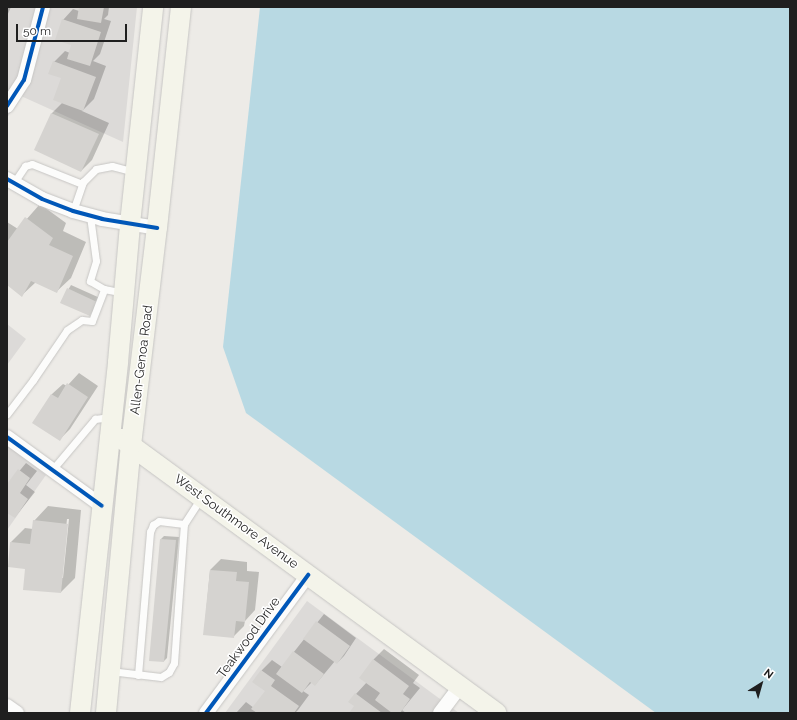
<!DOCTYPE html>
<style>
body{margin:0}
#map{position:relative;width:797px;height:720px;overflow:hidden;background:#edebe7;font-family:Raleway,sans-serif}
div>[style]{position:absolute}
.residential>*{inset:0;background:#dcdad8}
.water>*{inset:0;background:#b8d9e3}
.shadow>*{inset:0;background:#0003}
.building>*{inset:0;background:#d5d3d0}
.roads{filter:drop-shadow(0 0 1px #c6c5c3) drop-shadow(0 0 1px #c6c5c3)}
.service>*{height:7px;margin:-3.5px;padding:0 3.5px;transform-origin:3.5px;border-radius:3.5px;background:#fcfcfb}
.minor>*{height:14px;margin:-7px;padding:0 7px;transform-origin:7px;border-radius:7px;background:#fcfcfb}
.secondary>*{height:20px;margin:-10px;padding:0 10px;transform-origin:10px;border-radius:10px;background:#f4f4ea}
.cycleway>*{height:4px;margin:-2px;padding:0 2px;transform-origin:2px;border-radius:2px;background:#0057b8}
span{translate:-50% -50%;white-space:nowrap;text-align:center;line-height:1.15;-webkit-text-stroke:3px #fff;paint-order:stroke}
.street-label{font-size:13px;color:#1f1f1f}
.frame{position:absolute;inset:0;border:8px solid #1f1f1f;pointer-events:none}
.north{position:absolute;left:741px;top:664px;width:40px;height:40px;-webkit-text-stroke:3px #fff;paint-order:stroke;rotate:37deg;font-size:11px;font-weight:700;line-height:16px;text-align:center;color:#1f1f1f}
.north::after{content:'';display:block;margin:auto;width:14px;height:18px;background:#1f1f1f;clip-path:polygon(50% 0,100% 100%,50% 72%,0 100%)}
.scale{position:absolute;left:16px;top:24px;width:111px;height:18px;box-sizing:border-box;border:2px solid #1f1f1f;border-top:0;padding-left:5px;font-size:12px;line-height:14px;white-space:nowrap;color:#1f1f1f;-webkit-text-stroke:3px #fff;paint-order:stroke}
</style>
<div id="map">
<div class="residential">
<div style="clip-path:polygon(7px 7px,137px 7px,123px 142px,21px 96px,7px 118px)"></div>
<div style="clip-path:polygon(7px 324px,26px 339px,7px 365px)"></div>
<div style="clip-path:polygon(7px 445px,46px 475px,7px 530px)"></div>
<div style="clip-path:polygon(307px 601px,459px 713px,225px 713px)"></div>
</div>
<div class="water">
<div style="clip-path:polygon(260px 7px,790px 7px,790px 713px,656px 713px,246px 413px,223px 347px)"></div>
</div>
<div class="shadow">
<div style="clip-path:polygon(7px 7px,11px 7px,7px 16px)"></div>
<div style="clip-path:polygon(80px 7px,109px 7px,108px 15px,104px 19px,111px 21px,100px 54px,93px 61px,106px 66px,94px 99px,82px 111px,109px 123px,92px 160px,81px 171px,36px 150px,52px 113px,63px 102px,62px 78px,54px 62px,65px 51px,70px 53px,73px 44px,63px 20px,73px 9px,79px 11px)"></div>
<div style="clip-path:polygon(40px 204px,66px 223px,63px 231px,86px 242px,71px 278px,56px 292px,36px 282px,22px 295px,7px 284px,7px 222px,18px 229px)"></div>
<div style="clip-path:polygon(71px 285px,100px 298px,93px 312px,61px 302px)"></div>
<div style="clip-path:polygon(79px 373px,98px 386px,70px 429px,60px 439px,34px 423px,52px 394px,63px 384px,67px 386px)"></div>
<div style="clip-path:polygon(26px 463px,37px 471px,26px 485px,35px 492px,15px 517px,7px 511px,7px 486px)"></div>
<div style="clip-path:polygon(evenodd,48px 506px,81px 510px,75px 578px,61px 592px,26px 568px,11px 542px,25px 528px,33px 529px,34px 521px,48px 506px,67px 519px,69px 519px,63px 578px,61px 578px,67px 519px)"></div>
<div style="clip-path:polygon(164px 536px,179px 537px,167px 658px,164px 661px,150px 660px,161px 539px)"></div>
<div style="clip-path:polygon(221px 559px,247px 562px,247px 571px,259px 572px,255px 610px,245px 621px,244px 626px,233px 637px,204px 634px,210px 570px)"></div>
<div style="clip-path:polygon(324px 614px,356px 638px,344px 656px,337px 663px,335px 661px,315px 685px,312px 682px,303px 691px,309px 695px,298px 710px,295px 713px,236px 713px,246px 702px,254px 708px,266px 691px,254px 682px,262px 670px,272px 660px,282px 667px)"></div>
<div style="clip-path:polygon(384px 649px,419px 675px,413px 683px,420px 688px,402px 710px,406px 713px,350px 713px,355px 706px,356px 694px,367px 682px,373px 660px)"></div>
</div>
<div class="building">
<div style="clip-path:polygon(79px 7px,104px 7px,101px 23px,77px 19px)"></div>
<div style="clip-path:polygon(62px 19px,101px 32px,90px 66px,67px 59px,71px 45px,55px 40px)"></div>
<div style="clip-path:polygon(53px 61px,96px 77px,83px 111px,53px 100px,61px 78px,48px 74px)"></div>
<div style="clip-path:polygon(51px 113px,99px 134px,81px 172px,34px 150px)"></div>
<div style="clip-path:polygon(25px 217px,53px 238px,49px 245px,73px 256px,57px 293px,31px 281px,22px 297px,7px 285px,7px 242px)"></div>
<div style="clip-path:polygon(67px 288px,97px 302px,90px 316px,60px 303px)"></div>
<div style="clip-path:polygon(67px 383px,88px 397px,60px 441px,32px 423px,51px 394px,58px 398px)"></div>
<div style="clip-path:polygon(18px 469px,30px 478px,20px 493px,28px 499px,15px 518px,7px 513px,7px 484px)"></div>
<div style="clip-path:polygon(33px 520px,68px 524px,61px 593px,23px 590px,25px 569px,8px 567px,10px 542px,30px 544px)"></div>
<div style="clip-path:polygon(160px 539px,176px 540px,164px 662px,149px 661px)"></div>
<div style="clip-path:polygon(210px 570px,237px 572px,236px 581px,249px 582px,245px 622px,236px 621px,234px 638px,203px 635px)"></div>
<div style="clip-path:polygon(316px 621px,350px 646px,337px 664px,303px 639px)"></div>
<div style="clip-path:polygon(293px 651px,324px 674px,315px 686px,310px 682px,302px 693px,276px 674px)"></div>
<div style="clip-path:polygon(373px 659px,409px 686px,403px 694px,410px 699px,400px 713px,392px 713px,375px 700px,380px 693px,359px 678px)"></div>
<div style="clip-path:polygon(261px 670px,275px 680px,271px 686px,299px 706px,294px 713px,257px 713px,251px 709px,265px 691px,252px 682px)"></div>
<div style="clip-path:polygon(355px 693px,382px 713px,349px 713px,354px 706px,348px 702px)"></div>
</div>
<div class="roads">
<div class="service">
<div style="left:13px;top:184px;width:22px;rotate:-56deg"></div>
<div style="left:25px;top:166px;width:7px;rotate:-16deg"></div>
<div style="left:32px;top:164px;width:54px;rotate:21.8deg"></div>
<div style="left:73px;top:211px;width:31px;rotate:-71deg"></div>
<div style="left:83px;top:182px;width:18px;rotate:-45deg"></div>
<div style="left:96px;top:169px;width:16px;rotate:-11deg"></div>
<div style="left:112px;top:166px;width:24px;rotate:15deg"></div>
<div style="left:90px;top:216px;width:45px;rotate:82.4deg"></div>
<div style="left:96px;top:261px;width:21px;rotate:107deg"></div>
<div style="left:90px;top:281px;width:16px;rotate:30deg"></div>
<div style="left:7px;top:414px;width:43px;rotate:-52.6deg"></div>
<div style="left:33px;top:380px;width:60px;rotate:-55.8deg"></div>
<div style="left:67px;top:330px;width:18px;rotate:-34deg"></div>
<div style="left:82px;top:320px;width:10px;rotate:6deg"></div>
<div style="left:92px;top:321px;width:34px;rotate:-69deg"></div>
<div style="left:104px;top:289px;width:20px;rotate:11deg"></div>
<div style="left:52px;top:470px;width:67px;rotate:-49.9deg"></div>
<div style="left:95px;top:419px;width:15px;rotate:-8deg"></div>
<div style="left:110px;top:671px;width:51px;rotate:6.7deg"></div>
<div style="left:161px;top:677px;width:9px;rotate:-32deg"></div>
<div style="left:169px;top:672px;width:10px;rotate:-61deg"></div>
<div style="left:174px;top:663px;width:139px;rotate:-85.9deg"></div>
<div style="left:184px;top:524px;width:31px;rotate:-57deg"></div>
<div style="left:138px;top:675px;width:144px;rotate:-85.2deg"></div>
<div style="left:150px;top:532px;width:8px;rotate:-67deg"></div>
<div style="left:153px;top:525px;width:7px;rotate:-34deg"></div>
<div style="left:159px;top:521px;width:25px;rotate:7deg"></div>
</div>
<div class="minor">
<div style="left:7px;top:106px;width:31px;rotate:-57deg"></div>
<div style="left:24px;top:80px;width:75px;rotate:-75.4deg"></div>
<div style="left:7px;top:179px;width:40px;rotate:29.7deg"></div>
<div style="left:42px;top:199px;width:33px;rotate:21deg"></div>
<div style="left:73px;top:211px;width:30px;rotate:15deg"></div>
<div style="left:102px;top:219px;width:56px;rotate:9.3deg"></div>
<div style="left:7px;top:437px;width:117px;rotate:36deg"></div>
<div style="left:7px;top:706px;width:12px;rotate:35deg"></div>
<div style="left:206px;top:713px;width:172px;rotate:-53.5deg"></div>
<div style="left:440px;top:713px;width:34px;rotate:-53deg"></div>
</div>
<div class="secondary">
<div style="left:122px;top:439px;width:464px;rotate:36.2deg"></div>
<div style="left:80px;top:713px;width:353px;rotate:-83.8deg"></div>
<div style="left:118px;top:362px;width:139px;rotate:-85deg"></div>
<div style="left:130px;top:224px;width:218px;rotate:-83.9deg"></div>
<div style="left:106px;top:713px;width:269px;rotate:-84.7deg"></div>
<div style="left:131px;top:445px;width:219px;rotate:-83.2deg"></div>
<div style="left:157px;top:228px;width:222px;rotate:-83.8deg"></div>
</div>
</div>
<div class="cycleway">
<div style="left:7px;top:106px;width:31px;rotate:-57deg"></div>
<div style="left:24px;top:80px;width:75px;rotate:-75.4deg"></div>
<div style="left:7px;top:179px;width:40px;rotate:29.7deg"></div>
<div style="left:42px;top:199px;width:33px;rotate:21deg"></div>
<div style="left:73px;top:211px;width:30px;rotate:15deg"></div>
<div style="left:102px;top:219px;width:56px;rotate:9.3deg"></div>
<div style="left:7px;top:437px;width:117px;rotate:36deg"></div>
<div style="left:206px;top:713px;width:172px;rotate:-53.5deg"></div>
</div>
<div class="street-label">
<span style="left:142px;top:360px;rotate:-83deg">Allen-Genoa Road</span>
<span style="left:236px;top:522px;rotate:36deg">West Southmore Avenue</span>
<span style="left:249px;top:638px;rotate:-54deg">Teakwood Drive</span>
</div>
<div class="frame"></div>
<div class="north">N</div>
<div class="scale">50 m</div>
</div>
